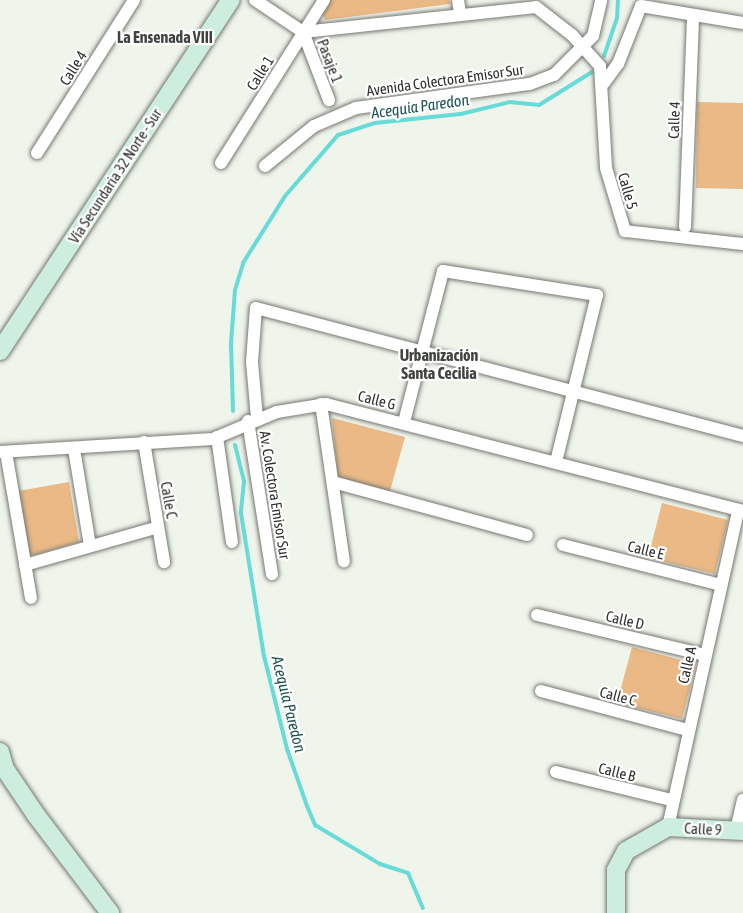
<!DOCTYPE html>
<meta charset="utf-8">
<style>
body{margin:0}
#map{position:relative;width:743px;height:913px;overflow:hidden;background:#f0f5ec;font-family:"Asap Condensed",sans-serif}
div>[style]{position:absolute}
.green>*{inset:0;background:#eab986}
.stream>*{height:4px;margin:-2px;padding:0 2px;transform-origin:2px;border-radius:2px;background:#67dbd8}
.roads{filter:drop-shadow(0 0 2px #757871) drop-shadow(0 0 2px #757871)}
.street>*{height:12px;margin:-6px;padding:0 6px;transform-origin:6px;border-radius:6px;background:#fff}
.secondary>*{height:18px;margin:-9px;padding:0 9px;transform-origin:9px;border-radius:9px;background:#cdedde}
span{translate:-50% -50%;white-space:nowrap;text-align:center;line-height:1.15;-webkit-text-stroke:4.5px #fff;paint-order:stroke}
.street-label{font-size:15px;color:#2f302d}
.neighbourhood-label{font-size:16px;color:#41443e;font-weight:700}
.water-label{font-size:16px;color:#225554;font-style:italic}
</style>
<div id="map">
<div class="green">
<div style="clip-path:polygon(330px 0,449px 0,450px 4px,325px 20px,322px 14px)"></div>
<div style="clip-path:polygon(697px 102px,743px 103px,743px 189px,696px 188px)"></div>
<div style="clip-path:polygon(332px 418px,405px 437px,390px 491px,338px 480px)"></div>
<div style="clip-path:polygon(69px 482px,79px 542px,35px 555px,28px 553px,18px 491px)"></div>
<div style="clip-path:polygon(662px 503px,728px 520px,715px 574px,648px 558px)"></div>
<div style="clip-path:polygon(632px 647px,696px 664px,682px 719px,617px 703px)"></div>
</div>
<div class="stream">
<div style="left:604px;top:56px;width:40px;rotate:-71.1deg"></div>
<div style="left:617px;top:18px;width:18px;rotate:-87deg"></div>
<div style="left:233px;top:411px;width:68px;rotate:-91.7deg"></div>
<div style="left:231px;top:343px;width:53px;rotate:-85.7deg"></div>
<div style="left:235px;top:290px;width:28px;rotate:-73deg"></div>
<div style="left:243px;top:263px;width:79px;rotate:-57.9deg"></div>
<div style="left:285px;top:196px;width:81px;rotate:-49deg"></div>
<div style="left:338px;top:135px;width:39px;rotate:-18deg"></div>
<div style="left:375px;top:123px;width:86px;rotate:-6deg"></div>
<div style="left:461px;top:114px;width:50px;rotate:-13.8deg"></div>
<div style="left:510px;top:102px;width:29px;rotate:6deg"></div>
<div style="left:539px;top:105px;width:62px;rotate:-31.9deg"></div>
<div style="left:235px;top:445px;width:38px;rotate:76deg"></div>
<div style="left:244px;top:482px;width:31px;rotate:96deg"></div>
<div style="left:241px;top:513px;width:145px;rotate:80.9deg"></div>
<div style="left:264px;top:656px;width:96px;rotate:76.1deg"></div>
<div style="left:287px;top:749px;width:60px;rotate:70.7deg"></div>
<div style="left:307px;top:806px;width:21px;rotate:67deg"></div>
<div style="left:315px;top:825px;width:76px;rotate:31deg"></div>
<div style="left:380px;top:864px;width:29px;rotate:18deg"></div>
<div style="left:408px;top:873px;width:38px;rotate:67deg"></div>
</div>
<div class="roads">
<div class="street">
<div style="left:255px;top:0;width:58px;rotate:33.7deg"></div>
<div style="left:303px;top:32px;width:234px;rotate:-6.1deg"></div>
<div style="left:536px;top:7px;width:46px;rotate:37.9deg"></div>
<div style="left:572px;top:35px;width:42px;rotate:47.9deg"></div>
<div style="left:600px;top:66px;width:102px;rotate:86.6deg"></div>
<div style="left:606px;top:168px;width:66px;rotate:73.2deg"></div>
<div style="left:625px;top:231px;width:119px;rotate:6.3deg"></div>
<div style="left:458px;top:0;width:13px;rotate:81deg"></div>
<div style="left:303px;top:32px;width:73px;rotate:69.1deg"></div>
<div style="left:604px;top:83px;width:24px;rotate:-54deg"></div>
<div style="left:618px;top:64px;width:62px;rotate:-68.4deg"></div>
<div style="left:641px;top:6px;width:103px;rotate:9.5deg"></div>
<div style="left:37px;top:153px;width:181px;rotate:-57.6deg"></div>
<div style="left:221px;top:163px;width:193px;rotate:-57.7deg"></div>
<div style="left:265px;top:166px;width:63px;rotate:-39.2deg"></div>
<div style="left:314px;top:126px;width:46px;rotate:-23.2deg"></div>
<div style="left:356px;top:108px;width:176px;rotate:-7.9deg"></div>
<div style="left:530px;top:84px;width:26px;rotate:-21deg"></div>
<div style="left:554px;top:75px;width:55px;rotate:-45deg"></div>
<div style="left:593px;top:36px;width:37px;rotate:-77deg"></div>
<div style="left:685px;top:227px;width:212px;rotate:-87.8deg"></div>
<div style="left:321px;top:404px;width:159px;rotate:81.7deg"></div>
<div style="left:257px;top:418px;width:56px;rotate:-95.1deg"></div>
<div style="left:252px;top:362px;width:54px;rotate:-85.8deg"></div>
<div style="left:256px;top:308px;width:504px;rotate:14.73deg"></div>
<div style="left:248px;top:421px;width:155px;rotate:81.1deg"></div>
<div style="left:404px;top:422px;width:156px;rotate:-75.5deg"></div>
<div style="left:443px;top:271px;width:156px;rotate:8.9deg"></div>
<div style="left:597px;top:295px;width:172px;rotate:103.8deg"></div>
<div style="left:217px;top:437px;width:106px;rotate:81.9deg"></div>
<div style="left:144px;top:442px;width:122px;rotate:80.5deg"></div>
<div style="left:74px;top:449px;width:98px;rotate:80.6deg"></div>
<div style="left:0;top:452px;width:213px;rotate:-3.5deg"></div>
<div style="left:213px;top:439px;width:69px;rotate:-22.9deg"></div>
<div style="left:277px;top:412px;width:50px;rotate:-9.3deg"></div>
<div style="left:326px;top:404px;width:431px;rotate:14.4deg"></div>
<div style="left:6px;top:452px;width:148px;rotate:80.3deg"></div>
<div style="left:333px;top:482px;width:201px;rotate:15.3deg"></div>
<div style="left:563px;top:545px;width:163px;rotate:14.2deg"></div>
<div style="left:25px;top:565px;width:138px;rotate:-15.9deg"></div>
<div style="left:537px;top:615px;width:173px;rotate:13.4deg"></div>
<div style="left:541px;top:691px;width:152px;rotate:14.9deg"></div>
<div style="left:556px;top:772px;width:118px;rotate:13.7deg"></div>
<div style="left:668px;top:827px;width:325px;rotate:-77.5deg"></div>
<div style="left:736px;top:830px;width:31px;rotate:-77deg"></div>
</div>
<div class="secondary">
<div style="left:0;top:351px;width:420px;rotate:-56.7deg"></div>
<div style="left:0;top:752px;width:18px;rotate:74deg"></div>
<div style="left:5px;top:769px;width:55px;rotate:56deg"></div>
<div style="left:36px;top:815px;width:123px;rotate:52.9deg"></div>
<div style="left:616px;top:913px;width:43px;rotate:-90deg"></div>
<div style="left:616px;top:870px;width:21px;rotate:-62deg"></div>
<div style="left:626px;top:851px;width:48px;rotate:-29.7deg"></div>
<div style="left:668px;top:827px;width:75px;rotate:3.1deg"></div>
</div>
</div>
<div class="street-label">
<span style="left:330px;top:61px;rotate:69deg">Pasaje 1</span>
<span style="left:73px;top:68px;rotate:-58deg">Calle 4</span>
<span style="left:260px;top:73px;rotate:-58deg">Calle 1</span>
<span style="left:445px;top:80px;rotate:-8deg">Avenida Colectora Emisor Sur</span>
<span style="left:674px;top:120px;rotate:-88deg">Calle 4</span>
<span style="left:115px;top:176px;rotate:-57deg">Vía Secundaria 32 Norte - Sur</span>
<span style="left:628px;top:191px;rotate:74deg">Calle 5</span>
<span style="left:377px;top:400px;rotate:14deg">Calle G</span>
<span style="left:275px;top:495px;rotate:81deg">Av. Colectora Emisor Sur</span>
<span style="left:169px;top:500px;rotate:80deg">Calle C</span>
<span style="left:646px;top:550px;rotate:14deg">Calle E</span>
<span style="left:625px;top:620px;rotate:13deg">Calle D</span>
<span style="left:687px;top:665px;rotate:-77deg">Calle A</span>
<span style="left:618px;top:696px;rotate:15deg">Calle C</span>
<span style="left:617px;top:772px;rotate:14deg">Calle B</span>
<span style="left:703px;top:829px;rotate:3deg">Calle 9</span>
</div>
<div class="neighbourhood-label">
<span style="left:165px;top:37px">La Ensenada VIII</span>
<span style="left:439px;top:364px">Urbanización<br>Santa Cecilia</span>
</div>
<div class="water-label">
<span style="left:420px;top:106px;rotate:-8deg">Acequia Paredon</span>
<span style="left:289px;top:704px;rotate:76deg">Acequia Paredon</span>
</div>
</div>
